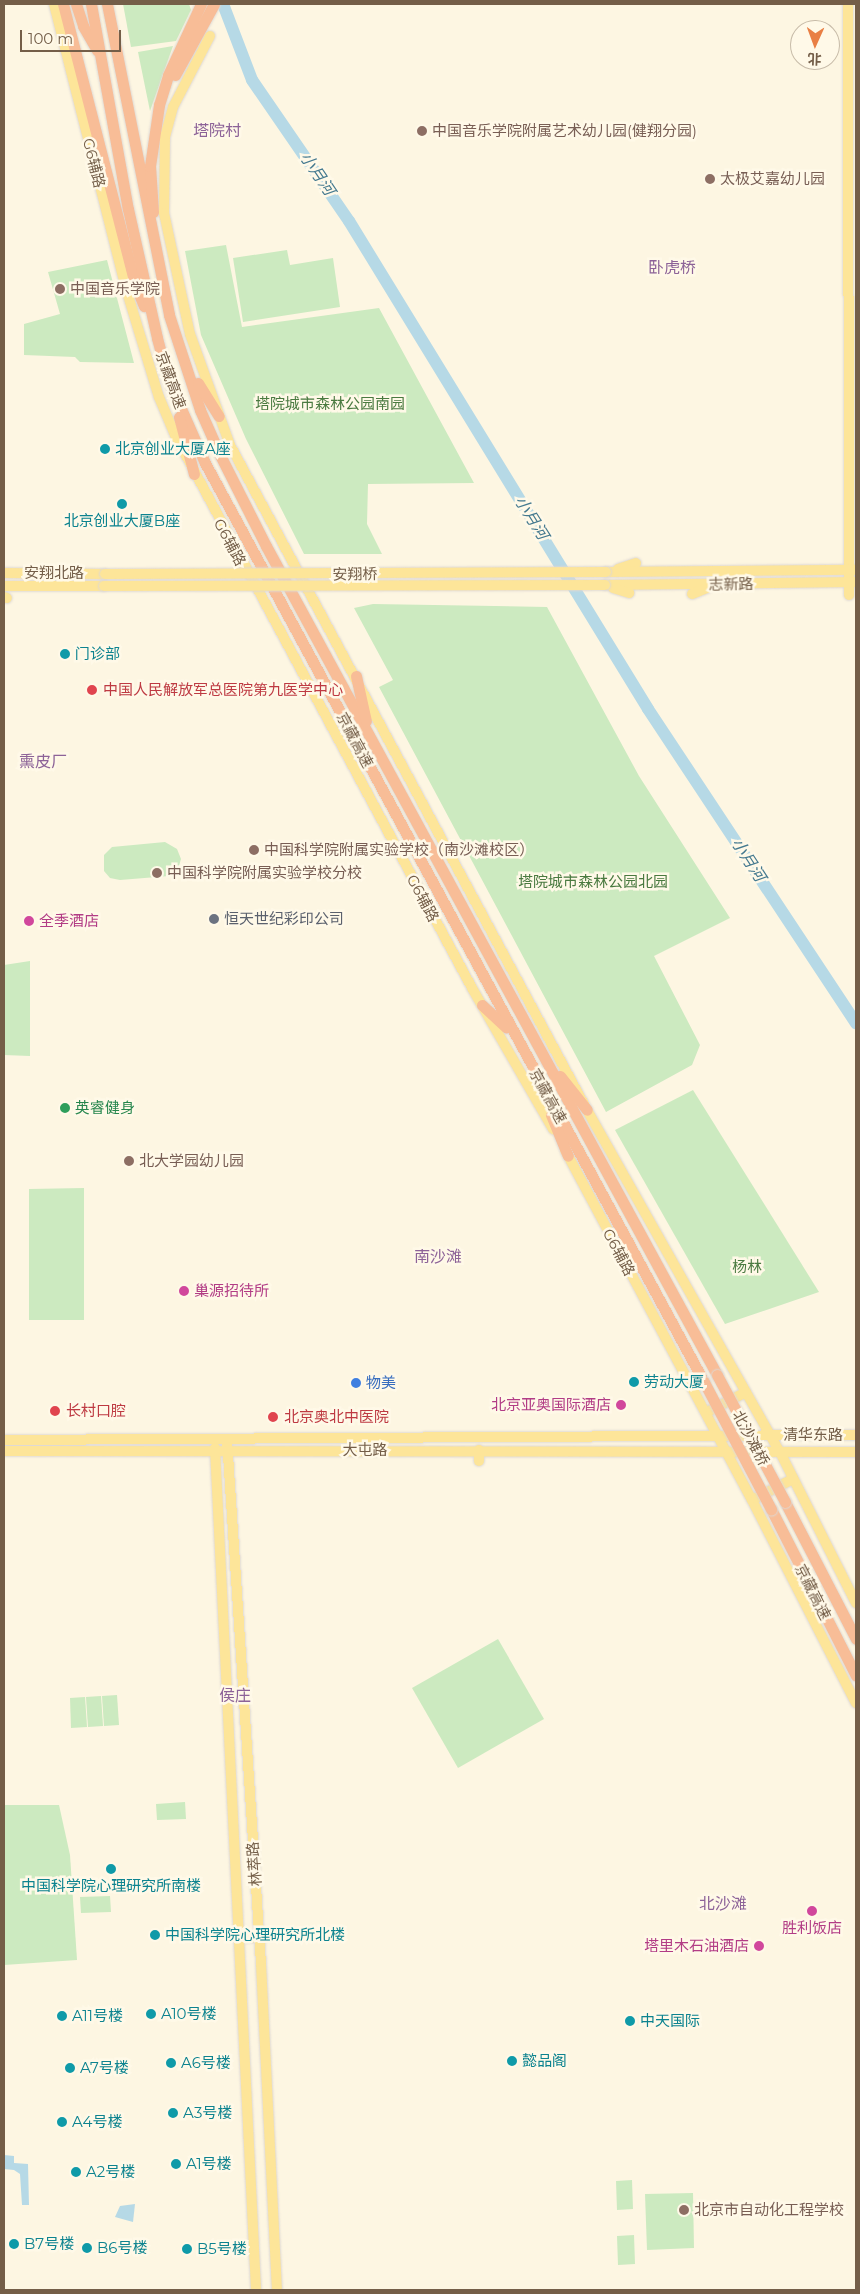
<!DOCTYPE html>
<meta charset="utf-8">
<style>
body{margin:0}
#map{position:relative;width:860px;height:2294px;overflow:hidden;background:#fdf6e2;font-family:Montserrat,"Noto Sans SC",sans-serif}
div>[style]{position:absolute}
.green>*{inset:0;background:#cceac0}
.water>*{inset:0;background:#b6d9e6}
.river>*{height:12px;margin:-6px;padding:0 6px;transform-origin:6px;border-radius:6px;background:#b6d9e6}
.roads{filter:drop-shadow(0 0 1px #ded8d3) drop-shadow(0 0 1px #ded8d3)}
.major>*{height:10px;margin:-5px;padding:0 5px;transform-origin:5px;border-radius:5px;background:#fde599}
.highway>*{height:11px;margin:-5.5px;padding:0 5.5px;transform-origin:5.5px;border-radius:5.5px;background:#f8bd97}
.bridges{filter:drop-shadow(0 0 1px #ded8d3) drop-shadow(0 0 1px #ded8d3)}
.major-bridge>*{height:10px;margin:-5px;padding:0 5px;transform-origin:5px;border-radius:5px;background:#fde599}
.highway-bridge>*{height:11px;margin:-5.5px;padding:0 5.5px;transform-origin:5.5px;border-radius:5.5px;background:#f8bd97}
.dots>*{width:14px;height:14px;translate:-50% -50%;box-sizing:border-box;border:2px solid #fff9e8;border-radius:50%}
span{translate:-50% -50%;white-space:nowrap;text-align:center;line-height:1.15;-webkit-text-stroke:5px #fff9e8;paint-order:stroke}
.education-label{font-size:15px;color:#785e54}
.left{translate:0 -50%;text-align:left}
.street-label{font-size:15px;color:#745e48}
.park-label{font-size:15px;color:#4a7a40}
.culture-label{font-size:15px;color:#0d838f}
.health-label{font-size:15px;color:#be3a42}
.worship-label{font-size:15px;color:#5b616d}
.hotel-label{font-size:15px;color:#b23c85}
.right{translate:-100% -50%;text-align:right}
.leisure-label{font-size:15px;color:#27864d}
.shop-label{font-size:15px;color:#366cbe}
.neighbourhood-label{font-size:16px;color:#8d6398}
.water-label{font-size:16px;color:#44798f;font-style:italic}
.frame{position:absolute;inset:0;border:5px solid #745e48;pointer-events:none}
.north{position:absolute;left:790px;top:20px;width:50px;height:50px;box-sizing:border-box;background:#fff9e8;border:1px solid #c7bba8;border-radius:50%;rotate:182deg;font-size:14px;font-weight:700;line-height:20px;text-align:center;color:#745e48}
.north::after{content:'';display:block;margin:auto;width:18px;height:22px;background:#e97f44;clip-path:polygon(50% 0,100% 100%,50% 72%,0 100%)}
.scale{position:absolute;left:20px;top:30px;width:101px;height:22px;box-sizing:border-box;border:2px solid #745e48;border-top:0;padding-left:6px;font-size:15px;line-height:18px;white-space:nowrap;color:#745e48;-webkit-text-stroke:4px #fff9e8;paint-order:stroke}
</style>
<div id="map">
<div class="green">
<div style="clip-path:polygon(123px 4px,189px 4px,191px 10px,176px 41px,131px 47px)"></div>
<div style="clip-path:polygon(173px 46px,150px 111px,138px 52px)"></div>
<div style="clip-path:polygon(226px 245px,242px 327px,379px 308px,474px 483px,368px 484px,367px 524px,382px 554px,304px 554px,246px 439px,201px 335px,185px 251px)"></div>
<div style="clip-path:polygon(287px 250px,290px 265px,333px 258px,340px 307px,243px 322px,233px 258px)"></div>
<div style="clip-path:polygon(107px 260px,134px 363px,80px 362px,75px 357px,24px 355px,24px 324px,60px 314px,48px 272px)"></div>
<div style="clip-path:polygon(373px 604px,547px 607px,639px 776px,730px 918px,654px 956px,700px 1045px,692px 1065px,606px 1112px,379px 687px,393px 680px,354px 608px)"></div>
<div style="clip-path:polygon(165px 842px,177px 849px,181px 859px,178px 869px,169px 876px,120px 880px,110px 878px,104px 871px,104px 855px,112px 847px)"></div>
<div style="clip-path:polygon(30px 961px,30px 1056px,4px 1055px,4px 965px)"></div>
<div style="clip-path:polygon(693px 1090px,819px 1292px,725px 1324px,615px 1130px)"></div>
<div style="clip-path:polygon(84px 1188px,84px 1320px,29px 1320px,29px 1189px)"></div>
<div style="clip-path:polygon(498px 1639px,544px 1719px,458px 1768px,412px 1688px)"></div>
<div style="clip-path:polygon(117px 1695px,119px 1725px,104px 1726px,102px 1696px)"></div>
<div style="clip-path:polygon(101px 1696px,103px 1726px,88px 1727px,86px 1697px)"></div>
<div style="clip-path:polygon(85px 1697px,87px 1727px,71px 1728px,70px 1698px)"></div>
<div style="clip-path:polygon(185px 1802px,186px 1819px,157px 1820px,156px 1804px)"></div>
<div style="clip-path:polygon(4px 1805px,59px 1805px,70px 1855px,77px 1960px,4px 1965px)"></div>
<div style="clip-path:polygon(110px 1896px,111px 1912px,81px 1913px,80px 1897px)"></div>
<div style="clip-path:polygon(632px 2180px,633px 2209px,617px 2210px,616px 2181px)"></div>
<div style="clip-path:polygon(693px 2193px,694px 2248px,647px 2250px,645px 2194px)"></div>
<div style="clip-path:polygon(634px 2235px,635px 2264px,618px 2265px,617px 2236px)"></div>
</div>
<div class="water">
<div style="clip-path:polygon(4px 2155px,14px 2156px,14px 2163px,28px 2164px,29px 2205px,22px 2205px,20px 2174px,14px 2170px,4px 2169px)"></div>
<div style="clip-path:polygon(135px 2204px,133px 2222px,115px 2217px,120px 2206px)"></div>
</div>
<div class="river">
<div style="left:223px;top:4px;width:81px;rotate:69.1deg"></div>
<div style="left:252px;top:80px;width:171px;rotate:55.5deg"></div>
<div style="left:349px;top:221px;width:572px;rotate:58.5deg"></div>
<div style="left:648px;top:709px;width:377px;rotate:56.5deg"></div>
</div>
<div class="roads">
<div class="major">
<div style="left:54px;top:4px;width:297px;rotate:75.8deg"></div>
<div style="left:127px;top:292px;width:110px;rotate:73.1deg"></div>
<div style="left:159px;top:397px;width:41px;rotate:67.2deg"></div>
<div style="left:175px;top:435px;width:628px;rotate:61.76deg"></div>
<div style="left:472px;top:988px;width:163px;rotate:60.1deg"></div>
<div style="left:848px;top:4px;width:591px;rotate:89.9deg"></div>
<div style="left:210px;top:36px;width:80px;rotate:117.5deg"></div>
<div style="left:173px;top:107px;width:30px;rotate:105deg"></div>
<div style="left:165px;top:136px;width:77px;rotate:90.7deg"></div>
<div style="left:164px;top:213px;width:124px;rotate:77.9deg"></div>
<div style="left:190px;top:334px;width:118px;rotate:70.2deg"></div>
<div style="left:230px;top:445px;width:755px;rotate:61.77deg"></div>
<div style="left:587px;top:1110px;width:393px;rotate:60.6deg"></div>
<div style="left:780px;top:1452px;width:169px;rotate:63.3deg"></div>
<div style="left:618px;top:569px;width:19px;rotate:-18deg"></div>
<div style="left:606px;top:572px;width:250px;rotate:-0.5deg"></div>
<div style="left:4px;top:573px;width:101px;rotate:0.6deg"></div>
<div style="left:605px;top:585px;width:251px;rotate:-0.7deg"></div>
<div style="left:4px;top:586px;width:100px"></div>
<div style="left:613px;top:588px;width:17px;rotate:17deg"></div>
<div style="left:692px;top:594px;width:18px;rotate:-22deg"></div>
<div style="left:4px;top:597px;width:3px;rotate:18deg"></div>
<div style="left:565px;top:1150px;width:397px;rotate:61.9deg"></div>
<div style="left:752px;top:1500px;width:228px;rotate:62.9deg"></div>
<div style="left:711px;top:1410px;width:39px;rotate:-27deg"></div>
<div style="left:227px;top:1439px;width:526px;rotate:86.29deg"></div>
<div style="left:261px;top:1964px;width:326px;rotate:87.2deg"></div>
<div style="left:4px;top:1440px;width:852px;rotate:-0.34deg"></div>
<div style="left:215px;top:1448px;width:843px;rotate:87.21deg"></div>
<div style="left:4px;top:1451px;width:852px;rotate:0.07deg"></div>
<div style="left:479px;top:1461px;width:11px;rotate:-90deg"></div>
<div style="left:756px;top:1498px;width:42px;rotate:-27.2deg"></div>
<div style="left:238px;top:1938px;width:21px;rotate:-3deg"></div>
</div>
<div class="highway">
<div style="left:63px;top:4px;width:289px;rotate:75.6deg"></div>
<div style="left:135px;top:284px;width:24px;rotate:68deg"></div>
<div style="left:76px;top:4px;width:23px;rotate:72deg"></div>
<div style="left:83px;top:26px;width:28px;rotate:60deg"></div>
<div style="left:91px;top:4px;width:208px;rotate:79.8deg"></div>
<div style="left:128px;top:209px;width:132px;rotate:77.3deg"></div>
<div style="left:157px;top:338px;width:42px;rotate:75deg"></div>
<div style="left:168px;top:379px;width:92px;rotate:66.2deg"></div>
<div style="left:205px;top:463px;width:1046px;rotate:61.5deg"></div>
<div style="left:107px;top:4px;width:317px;rotate:78.7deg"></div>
<div style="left:169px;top:315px;width:100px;rotate:71.9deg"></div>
<div style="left:200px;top:410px;width:49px;rotate:66deg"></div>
<div style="left:220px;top:455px;width:102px;rotate:63.2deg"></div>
<div style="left:266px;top:546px;width:944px;rotate:61.45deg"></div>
<div style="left:175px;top:75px;width:81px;rotate:-61.2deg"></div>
<div style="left:153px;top:212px;width:46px;rotate:-93.7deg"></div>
<div style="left:150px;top:166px;width:62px;rotate:-81.6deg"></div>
<div style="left:159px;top:105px;width:31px;rotate:-73deg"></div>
<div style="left:168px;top:75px;width:78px;rotate:-65.1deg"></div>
<div style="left:198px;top:383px;width:39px;rotate:58deg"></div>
<div style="left:179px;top:417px;width:59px;rotate:75.3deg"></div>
<div style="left:356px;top:676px;width:46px;rotate:77.5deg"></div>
<div style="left:482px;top:1005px;width:33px;rotate:43deg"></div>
<div style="left:560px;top:1076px;width:43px;rotate:51.5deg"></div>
<div style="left:551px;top:1115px;width:44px;rotate:67.5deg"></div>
<div style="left:785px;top:1502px;width:154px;rotate:62.6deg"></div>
<div style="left:771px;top:1509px;width:187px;rotate:63deg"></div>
</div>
</div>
<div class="bridges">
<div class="major-bridge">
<div style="left:105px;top:574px;width:501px;rotate:-0.23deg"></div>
<div style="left:104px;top:586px;width:501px;rotate:-0.11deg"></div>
</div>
<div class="highway-bridge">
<div style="left:717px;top:1375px;width:144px;rotate:61.8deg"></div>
<div style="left:704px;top:1382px;width:144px;rotate:62.2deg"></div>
</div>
</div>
<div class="dots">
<div style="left:422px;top:131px;background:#8d6e63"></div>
<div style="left:710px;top:179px;background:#8d6e63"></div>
<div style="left:60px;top:289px;background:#8d6e63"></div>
<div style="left:105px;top:449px;background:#0f9aa8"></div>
<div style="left:122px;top:504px;background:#0f9aa8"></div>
<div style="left:65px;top:654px;background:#0f9aa8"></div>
<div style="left:92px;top:690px;background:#e0444e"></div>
<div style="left:254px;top:850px;background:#8d6e63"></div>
<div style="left:157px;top:873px;background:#8d6e63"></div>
<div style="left:214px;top:919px;background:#6b7280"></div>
<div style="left:29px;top:921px;background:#d1479c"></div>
<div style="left:65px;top:1108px;background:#2e9e5b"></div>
<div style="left:129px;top:1161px;background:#8d6e63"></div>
<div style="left:184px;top:1291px;background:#d1479c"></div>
<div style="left:634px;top:1382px;background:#0f9aa8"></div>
<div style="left:356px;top:1383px;background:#3f7fe0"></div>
<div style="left:621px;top:1405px;background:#d1479c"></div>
<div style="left:55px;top:1411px;background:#e0444e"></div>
<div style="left:273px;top:1417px;background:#e0444e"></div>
<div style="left:111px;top:1869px;background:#0f9aa8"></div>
<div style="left:812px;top:1911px;background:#d1479c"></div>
<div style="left:155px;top:1935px;background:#0f9aa8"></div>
<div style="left:759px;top:1946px;background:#d1479c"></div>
<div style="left:151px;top:2014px;background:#0f9aa8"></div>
<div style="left:62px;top:2016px;background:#0f9aa8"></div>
<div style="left:630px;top:2021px;background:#0f9aa8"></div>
<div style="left:512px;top:2061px;background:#0f9aa8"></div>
<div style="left:171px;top:2063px;background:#0f9aa8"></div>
<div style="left:70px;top:2068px;background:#0f9aa8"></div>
<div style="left:173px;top:2113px;background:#0f9aa8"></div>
<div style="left:62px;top:2122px;background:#0f9aa8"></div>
<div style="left:176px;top:2164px;background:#0f9aa8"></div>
<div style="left:76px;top:2172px;background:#0f9aa8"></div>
<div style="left:684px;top:2210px;background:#8d6e63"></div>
<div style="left:14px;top:2244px;background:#0f9aa8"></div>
<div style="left:87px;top:2248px;background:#0f9aa8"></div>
<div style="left:187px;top:2249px;background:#0f9aa8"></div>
</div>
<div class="education-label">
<span class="left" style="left:432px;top:131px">中国音乐学院附属艺术幼儿园(健翔分园)</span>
<span class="left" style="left:720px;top:179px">太极艾嘉幼儿园</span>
<span class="left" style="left:70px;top:289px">中国音乐学院</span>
<span class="left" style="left:264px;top:850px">中国科学院附属实验学校（南沙滩校区）</span>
<span class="left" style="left:167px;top:873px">中国科学院附属实验学校分校</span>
<span class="left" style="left:139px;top:1161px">北大学园幼儿园</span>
<span class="left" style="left:694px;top:2210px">北京市自动化工程学校</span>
</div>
<div class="street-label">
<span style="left:94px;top:163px;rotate:76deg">G6辅路</span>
<span style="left:171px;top:380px;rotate:70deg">京藏高速</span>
<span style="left:230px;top:542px;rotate:62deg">G6辅路</span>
<span style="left:54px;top:573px">安翔北路</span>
<span style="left:355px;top:574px;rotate:-1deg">安翔桥</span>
<span style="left:731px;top:584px;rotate:-1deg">志新路</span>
<span style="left:355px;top:740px;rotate:62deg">京藏高速</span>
<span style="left:423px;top:898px;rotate:62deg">G6辅路</span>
<span style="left:548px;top:1096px;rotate:61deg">京藏高速</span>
<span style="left:619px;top:1252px;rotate:62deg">G6辅路</span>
<span style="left:813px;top:1435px">清华东路</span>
<span style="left:751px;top:1438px;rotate:62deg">北沙滩桥</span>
<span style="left:365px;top:1450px">大屯路</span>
<span style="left:813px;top:1592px;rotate:63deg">京藏高速</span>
<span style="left:254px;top:1864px;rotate:-94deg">林萃路</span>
</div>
<div class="park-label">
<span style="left:330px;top:404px">塔院城市森林公园南园</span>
<span style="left:593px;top:882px">塔院城市森林公园北园</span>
<span style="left:747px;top:1267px">杨林</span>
</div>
<div class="culture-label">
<span class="left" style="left:115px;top:449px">北京创业大厦A座</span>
<span style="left:122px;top:521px">北京创业大厦B座</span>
<span class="left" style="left:75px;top:654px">门诊部</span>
<span class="left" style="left:644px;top:1382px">劳动大厦</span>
<span style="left:111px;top:1886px">中国科学院心理研究所南楼</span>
<span class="left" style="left:165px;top:1935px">中国科学院心理研究所北楼</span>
<span class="left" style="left:161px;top:2014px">A10号楼</span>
<span class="left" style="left:72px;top:2016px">A11号楼</span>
<span class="left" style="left:640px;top:2021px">中天国际</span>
<span class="left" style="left:522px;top:2061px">懿品阁</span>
<span class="left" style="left:181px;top:2063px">A6号楼</span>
<span class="left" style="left:80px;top:2068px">A7号楼</span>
<span class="left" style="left:183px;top:2113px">A3号楼</span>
<span class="left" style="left:72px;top:2122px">A4号楼</span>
<span class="left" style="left:186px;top:2164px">A1号楼</span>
<span class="left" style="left:86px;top:2172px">A2号楼</span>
<span class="left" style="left:24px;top:2244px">B7号楼</span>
<span class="left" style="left:97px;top:2248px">B6号楼</span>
<span class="left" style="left:197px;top:2249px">B5号楼</span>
</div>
<div class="health-label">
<span class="left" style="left:103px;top:690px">中国人民解放军总医院第九医学中心</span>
<span class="left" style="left:66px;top:1411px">长村口腔</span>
<span class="left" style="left:284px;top:1417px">北京奥北中医院</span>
</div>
<div class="worship-label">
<span class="left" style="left:224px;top:919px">恒天世纪彩印公司</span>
</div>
<div class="hotel-label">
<span class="left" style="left:39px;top:921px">全季酒店</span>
<span class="left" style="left:194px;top:1291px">巢源招待所</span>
<span class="right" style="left:611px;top:1405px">北京亚奥国际酒店</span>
<span style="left:812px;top:1928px">胜利饭店</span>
<span class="right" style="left:749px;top:1946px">塔里木石油酒店</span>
</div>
<div class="leisure-label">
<span class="left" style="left:75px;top:1108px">英睿健身</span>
</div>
<div class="shop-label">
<span class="left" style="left:366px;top:1383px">物美</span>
</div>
<div class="neighbourhood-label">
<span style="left:217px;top:131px">塔院村</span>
<span style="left:672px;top:268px">卧虎桥</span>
<span style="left:43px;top:762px">熏皮厂</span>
<span style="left:438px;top:1257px">南沙滩</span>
<span style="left:235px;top:1696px">侯庄</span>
<span style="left:723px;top:1904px">北沙滩</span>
</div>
<div class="water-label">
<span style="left:317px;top:174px;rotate:56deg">小月河</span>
<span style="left:531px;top:518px;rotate:58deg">小月河</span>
<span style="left:748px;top:860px;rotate:57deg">小月河</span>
</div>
<div class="frame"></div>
<div class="north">北</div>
<div class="scale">100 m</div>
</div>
